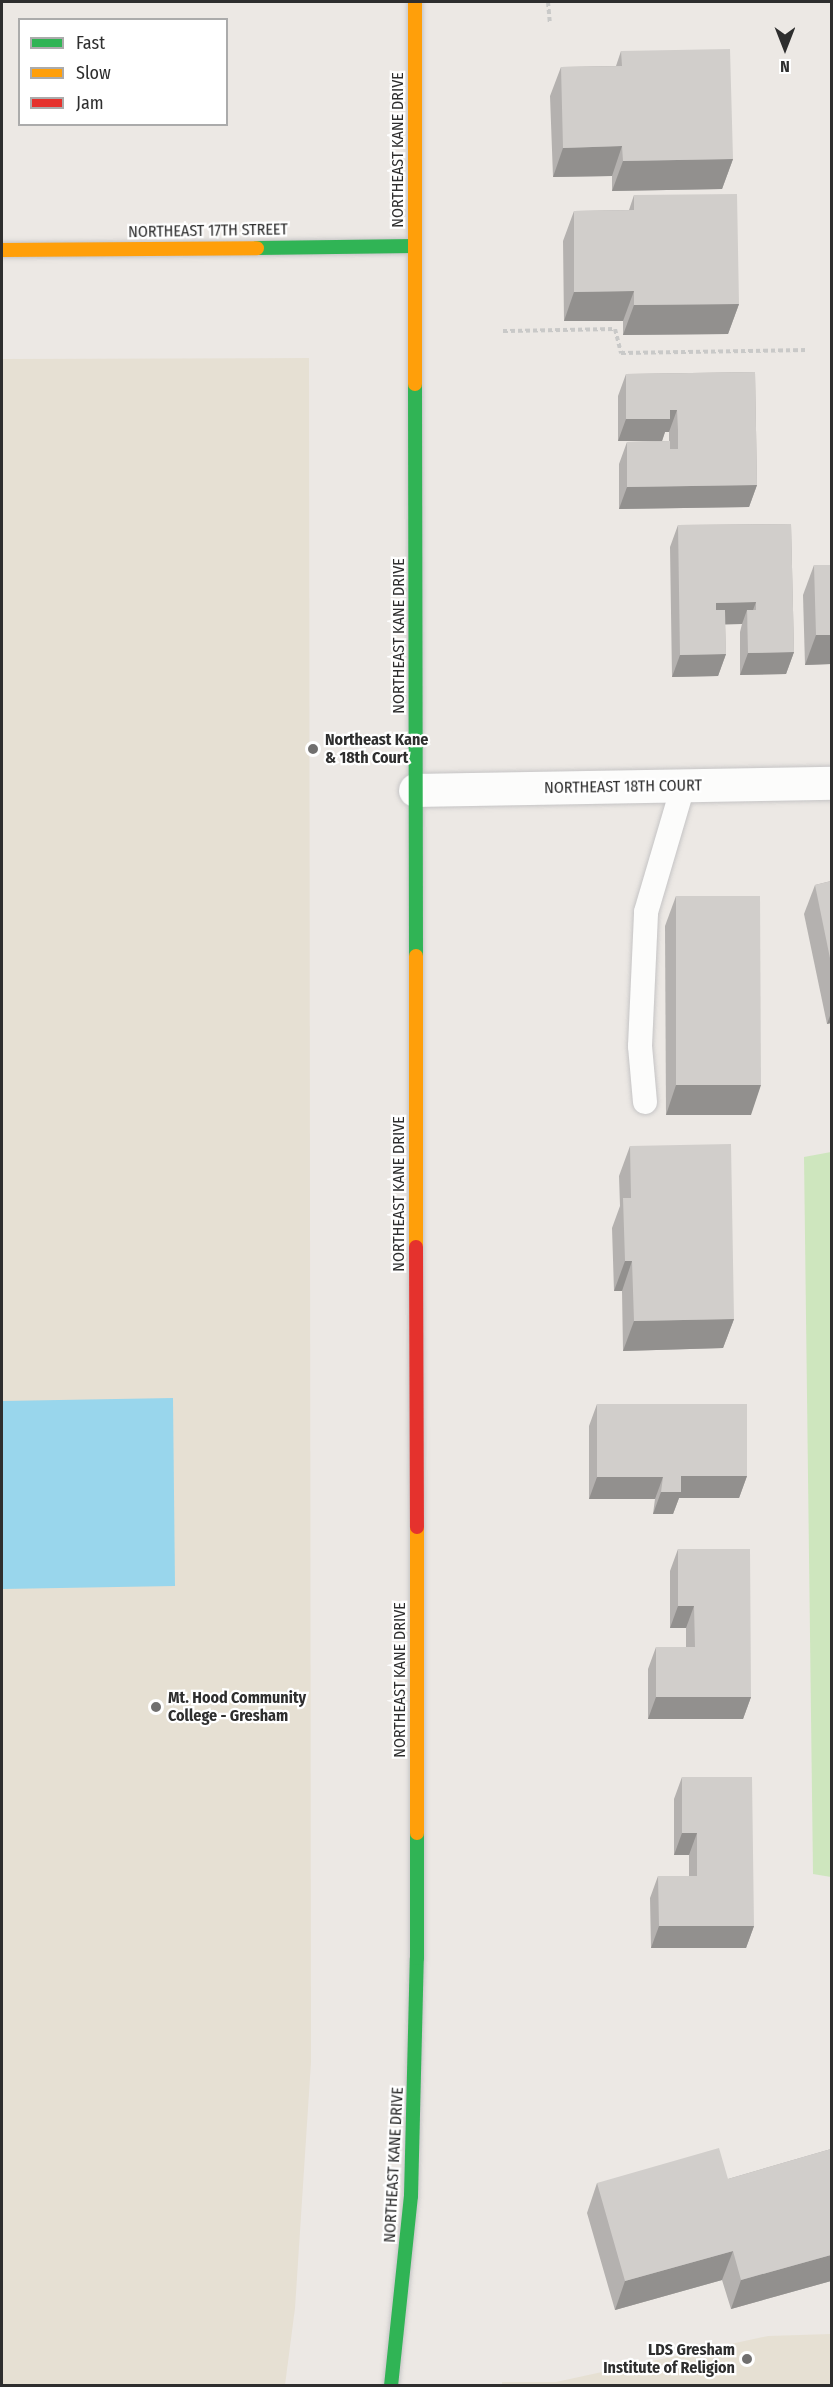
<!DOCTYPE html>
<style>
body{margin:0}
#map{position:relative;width:833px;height:2387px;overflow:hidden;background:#ece8e4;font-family:"Fira Sans Condensed",sans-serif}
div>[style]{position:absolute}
.education>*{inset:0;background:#e6e0d3}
.green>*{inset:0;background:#cee6be}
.water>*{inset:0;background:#99d6ec}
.path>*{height:4px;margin-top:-2px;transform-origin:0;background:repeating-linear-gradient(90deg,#c9c9c8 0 4.5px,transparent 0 7.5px)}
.roads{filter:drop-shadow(0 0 2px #c5c4c5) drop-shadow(0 0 2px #c5c4c5)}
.lane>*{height:24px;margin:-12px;padding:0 12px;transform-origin:12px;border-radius:12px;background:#fcfcfb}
.street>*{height:33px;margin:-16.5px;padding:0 16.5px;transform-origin:16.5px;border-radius:16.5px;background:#fcfcfb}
.fast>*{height:14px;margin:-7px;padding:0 7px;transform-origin:7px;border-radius:7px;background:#30b455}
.slow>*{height:14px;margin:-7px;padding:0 7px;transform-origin:7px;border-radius:7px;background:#ff9f0a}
.jam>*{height:14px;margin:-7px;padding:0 7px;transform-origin:7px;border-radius:7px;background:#e5322d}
.wall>*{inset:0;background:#b4b1af}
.shaded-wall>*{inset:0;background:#92908e}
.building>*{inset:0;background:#d1cecb}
.dots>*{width:16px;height:16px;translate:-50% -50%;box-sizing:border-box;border:3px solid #fff;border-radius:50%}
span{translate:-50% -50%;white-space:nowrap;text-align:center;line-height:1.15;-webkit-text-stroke:4.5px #fff;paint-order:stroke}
.street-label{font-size:16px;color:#2e2e2e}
.poi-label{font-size:16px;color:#2e2e2e;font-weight:700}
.left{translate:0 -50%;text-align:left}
.right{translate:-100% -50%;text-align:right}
.frame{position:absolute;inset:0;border:3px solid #2e2e2e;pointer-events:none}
.legend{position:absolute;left:18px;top:18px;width:210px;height:108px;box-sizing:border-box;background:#fff;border:2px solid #ababab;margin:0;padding:8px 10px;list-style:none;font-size:18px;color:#2e2e2e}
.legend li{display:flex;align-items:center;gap:12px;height:30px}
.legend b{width:30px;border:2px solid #ababab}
.north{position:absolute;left:755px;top:18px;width:60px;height:60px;-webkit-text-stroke:4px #fff;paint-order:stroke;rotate:180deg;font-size:16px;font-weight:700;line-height:24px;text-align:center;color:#2e2e2e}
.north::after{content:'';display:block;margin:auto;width:21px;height:27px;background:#2e2e2e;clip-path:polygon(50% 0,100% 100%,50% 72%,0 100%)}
</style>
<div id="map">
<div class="education">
<div style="clip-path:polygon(309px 358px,311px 2062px,295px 2308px,285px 2385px,2px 2385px,2px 359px)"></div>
<div style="clip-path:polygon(831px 2334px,831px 2385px,502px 2385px,502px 2382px,556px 2382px,768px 2336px)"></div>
</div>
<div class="green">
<div style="clip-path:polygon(831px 1152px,832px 1152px,831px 1877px,813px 1874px,804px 1157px)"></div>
</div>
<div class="water">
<div style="clip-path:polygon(173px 1398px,175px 1586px,2px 1589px,2px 1401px)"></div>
</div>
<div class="path">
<div style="left:548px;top:2px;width:21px;rotate:85deg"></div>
<div style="left:503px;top:331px;width:112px;rotate:-1deg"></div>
<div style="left:615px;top:329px;width:25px;rotate:76deg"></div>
<div style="left:621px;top:353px;width:186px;rotate:-0.9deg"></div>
</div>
<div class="roads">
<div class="lane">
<div style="left:645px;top:1102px;width:56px;rotate:-95.1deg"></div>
<div style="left:640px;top:1046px;width:134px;rotate:-87.4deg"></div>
<div style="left:646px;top:912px;width:131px;rotate:-73.6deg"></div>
</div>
<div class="street">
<div style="left:415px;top:790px;width:417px;rotate:-1deg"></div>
</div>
<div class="fast">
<div style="left:257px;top:248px;width:158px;rotate:-0.7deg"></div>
<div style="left:415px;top:384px;width:572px;rotate:89.9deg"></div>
<div style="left:391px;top:2386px;width:191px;rotate:-84deg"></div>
<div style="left:411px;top:2196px;width:238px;rotate:-88.6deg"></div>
<div style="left:417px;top:1958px;width:125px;rotate:-90deg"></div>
</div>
<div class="slow">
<div style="left:415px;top:2px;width:382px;rotate:90deg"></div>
<div style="left:2px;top:250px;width:255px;rotate:-0.4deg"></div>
<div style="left:416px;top:956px;width:291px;rotate:90deg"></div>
<div style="left:417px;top:1527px;width:306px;rotate:90deg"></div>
</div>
<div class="jam">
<div style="left:416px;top:1247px;width:280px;rotate:89.8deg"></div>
</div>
</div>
<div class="wall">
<div style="clip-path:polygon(621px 51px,733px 159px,722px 189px,612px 191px,612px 176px,553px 177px,550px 96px,561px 67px,616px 66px)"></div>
<div style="clip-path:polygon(634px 195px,739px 304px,728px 334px,623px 335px,623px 321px,564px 321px,563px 241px,574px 211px,629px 210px)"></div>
<div style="clip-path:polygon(755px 372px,757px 485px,749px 507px,619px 509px,619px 464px,627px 442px,669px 441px,669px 432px,665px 432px,662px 441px,618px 441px,618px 396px,626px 374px)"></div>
<div style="clip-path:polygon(791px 524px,794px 652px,786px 674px,740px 675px,740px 632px,742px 624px,725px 624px,726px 654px,718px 676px,672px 677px,670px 547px,678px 525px)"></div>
<div style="clip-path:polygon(814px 565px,831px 565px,831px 664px,805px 665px,803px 595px)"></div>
<div style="clip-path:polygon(831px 881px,831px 1023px,827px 1024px,804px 914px,815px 885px)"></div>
<div style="clip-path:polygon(676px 896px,751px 1115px,666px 1115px,665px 926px)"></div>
<div style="clip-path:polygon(630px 1146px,734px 1319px,723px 1348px,623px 1351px,622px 1291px,614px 1291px,612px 1228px,620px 1206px,619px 1176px)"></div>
<div style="clip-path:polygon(597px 1404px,747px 1476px,739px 1498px,679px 1498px,673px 1514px,653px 1514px,655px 1499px,589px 1499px,589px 1426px)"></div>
<div style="clip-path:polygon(678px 1549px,751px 1697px,743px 1719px,648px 1719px,648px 1669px,656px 1647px,686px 1647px,686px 1628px,670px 1628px,670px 1571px)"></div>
<div style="clip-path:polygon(682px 1777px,754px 1926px,746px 1948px,651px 1948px,650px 1898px,658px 1876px,689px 1876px,689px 1855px,674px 1855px,674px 1799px)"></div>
<div style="clip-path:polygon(831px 2149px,831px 2281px,731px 2309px,722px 2280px,615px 2310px,587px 2213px,597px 2183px,728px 2179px)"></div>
</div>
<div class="shaded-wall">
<div style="clip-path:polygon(622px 146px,612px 176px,553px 177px,563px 148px)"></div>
<div style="clip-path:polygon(733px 159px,722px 189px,612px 191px,623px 161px)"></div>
<div style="clip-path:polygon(634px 291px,623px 321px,564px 321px,574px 292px)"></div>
<div style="clip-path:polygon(739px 304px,728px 334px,623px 335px,634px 305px)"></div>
<div style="clip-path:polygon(670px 410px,677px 410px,669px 432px,665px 432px,662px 441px,618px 441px,626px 419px)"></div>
<div style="clip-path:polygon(757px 485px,749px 507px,619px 509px,627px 487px)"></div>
<div style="clip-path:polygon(756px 602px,748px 624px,747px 610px,742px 624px,708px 625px,716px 603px)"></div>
<div style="clip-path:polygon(816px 635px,831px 635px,831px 664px,805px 665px)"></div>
<div style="clip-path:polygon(794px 652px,786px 674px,740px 675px,748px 653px)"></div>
<div style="clip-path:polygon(726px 654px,718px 676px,672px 677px,680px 655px)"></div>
<div style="clip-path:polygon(831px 1013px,831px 1023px,827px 1024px)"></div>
<div style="clip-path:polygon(676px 1085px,761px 1085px,751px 1115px,666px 1115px)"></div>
<div style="clip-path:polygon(625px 1261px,632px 1261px,622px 1291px,614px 1291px)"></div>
<div style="clip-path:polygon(734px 1319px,723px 1348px,623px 1351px,634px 1321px)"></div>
<div style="clip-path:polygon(681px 1476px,747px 1476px,739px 1498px,679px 1498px,673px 1514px,653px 1514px,661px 1492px)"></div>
<div style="clip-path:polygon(597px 1477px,663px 1477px,655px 1499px,589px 1499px)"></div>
<div style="clip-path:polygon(678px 1606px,694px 1606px,686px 1628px,670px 1628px)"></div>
<div style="clip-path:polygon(656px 1697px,751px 1697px,743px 1719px,648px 1719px)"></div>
<div style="clip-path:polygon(682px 1833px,697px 1833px,689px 1855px,674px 1855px)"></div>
<div style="clip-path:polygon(659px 1926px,754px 1926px,746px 1948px,651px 1948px)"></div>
<div style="clip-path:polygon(733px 2251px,722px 2280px,615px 2310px,625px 2281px)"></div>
<div style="clip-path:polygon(831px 2255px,831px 2281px,731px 2309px,741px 2280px)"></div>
</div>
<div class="building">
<div style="clip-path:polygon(730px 49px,733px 159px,623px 161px,622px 146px,563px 148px,561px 67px,622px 66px,621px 51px)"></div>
<div style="clip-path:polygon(737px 194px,739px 304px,634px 305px,634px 291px,574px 292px,574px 211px,634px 210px,634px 195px)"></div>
<div style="clip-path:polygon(755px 372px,757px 485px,627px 487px,627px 442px,670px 441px,670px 449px,678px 449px,678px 430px,677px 410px,670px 410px,670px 419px,626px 419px,626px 374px)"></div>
<div style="clip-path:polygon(791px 524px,794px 652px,748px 653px,747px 610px,756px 610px,756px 602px,716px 603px,716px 610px,725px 610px,726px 654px,680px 655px,678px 525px)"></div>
<div style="clip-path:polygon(814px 565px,831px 565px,831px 635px,816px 635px)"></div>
<div style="clip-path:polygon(831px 881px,831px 963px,815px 885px)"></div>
<div style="clip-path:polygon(676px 896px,760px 896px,761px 1085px,676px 1085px)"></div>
<div style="clip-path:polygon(731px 1144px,734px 1319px,634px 1321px,632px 1261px,625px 1261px,623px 1198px,631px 1198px,630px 1146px)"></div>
<div style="clip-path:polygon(597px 1404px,747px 1404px,747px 1476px,681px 1476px,681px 1492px,661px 1492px,663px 1477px,597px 1477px)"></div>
<div style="clip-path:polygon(678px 1549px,750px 1549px,751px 1697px,656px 1697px,656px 1647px,695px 1647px,694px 1606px,678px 1606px)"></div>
<div style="clip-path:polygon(682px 1777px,752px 1777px,754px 1926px,659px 1926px,658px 1876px,697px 1876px,697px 1833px,682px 1833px)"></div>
<div style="clip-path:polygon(719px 2148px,728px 2179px,831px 2149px,831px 2255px,741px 2280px,733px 2251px,625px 2281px,597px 2183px)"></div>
</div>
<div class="dots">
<div style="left:313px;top:749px;background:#706f6e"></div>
<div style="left:156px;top:1707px;background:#706f6e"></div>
<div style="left:747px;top:2359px;background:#706f6e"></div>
</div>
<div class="street-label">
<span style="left:398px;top:150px;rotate:-90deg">NORTHEAST KANE DRIVE</span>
<span style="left:208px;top:231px;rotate:-1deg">NORTHEAST 17TH STREET</span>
<span style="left:399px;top:636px;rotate:-90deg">NORTHEAST KANE DRIVE</span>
<span style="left:623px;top:787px;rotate:-1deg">NORTHEAST 18TH COURT</span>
<span style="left:399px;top:1194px;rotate:-90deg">NORTHEAST KANE DRIVE</span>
<span style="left:400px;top:1680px;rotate:-90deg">NORTHEAST KANE DRIVE</span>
<span style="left:394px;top:2165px;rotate:-87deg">NORTHEAST KANE DRIVE</span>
</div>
<div class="poi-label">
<span class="left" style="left:325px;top:749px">Northeast Kane<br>&amp; 18th Court</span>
<span class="left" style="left:168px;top:1707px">Mt. Hood Community<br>College - Gresham</span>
<span class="right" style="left:735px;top:2359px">LDS Gresham<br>Institute of Religion</span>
</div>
<div class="frame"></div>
<ul class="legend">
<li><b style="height:8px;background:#30b455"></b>Fast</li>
<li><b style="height:8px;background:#ff9f0a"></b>Slow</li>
<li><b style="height:8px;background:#e5322d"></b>Jam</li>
</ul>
<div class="north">N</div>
</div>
